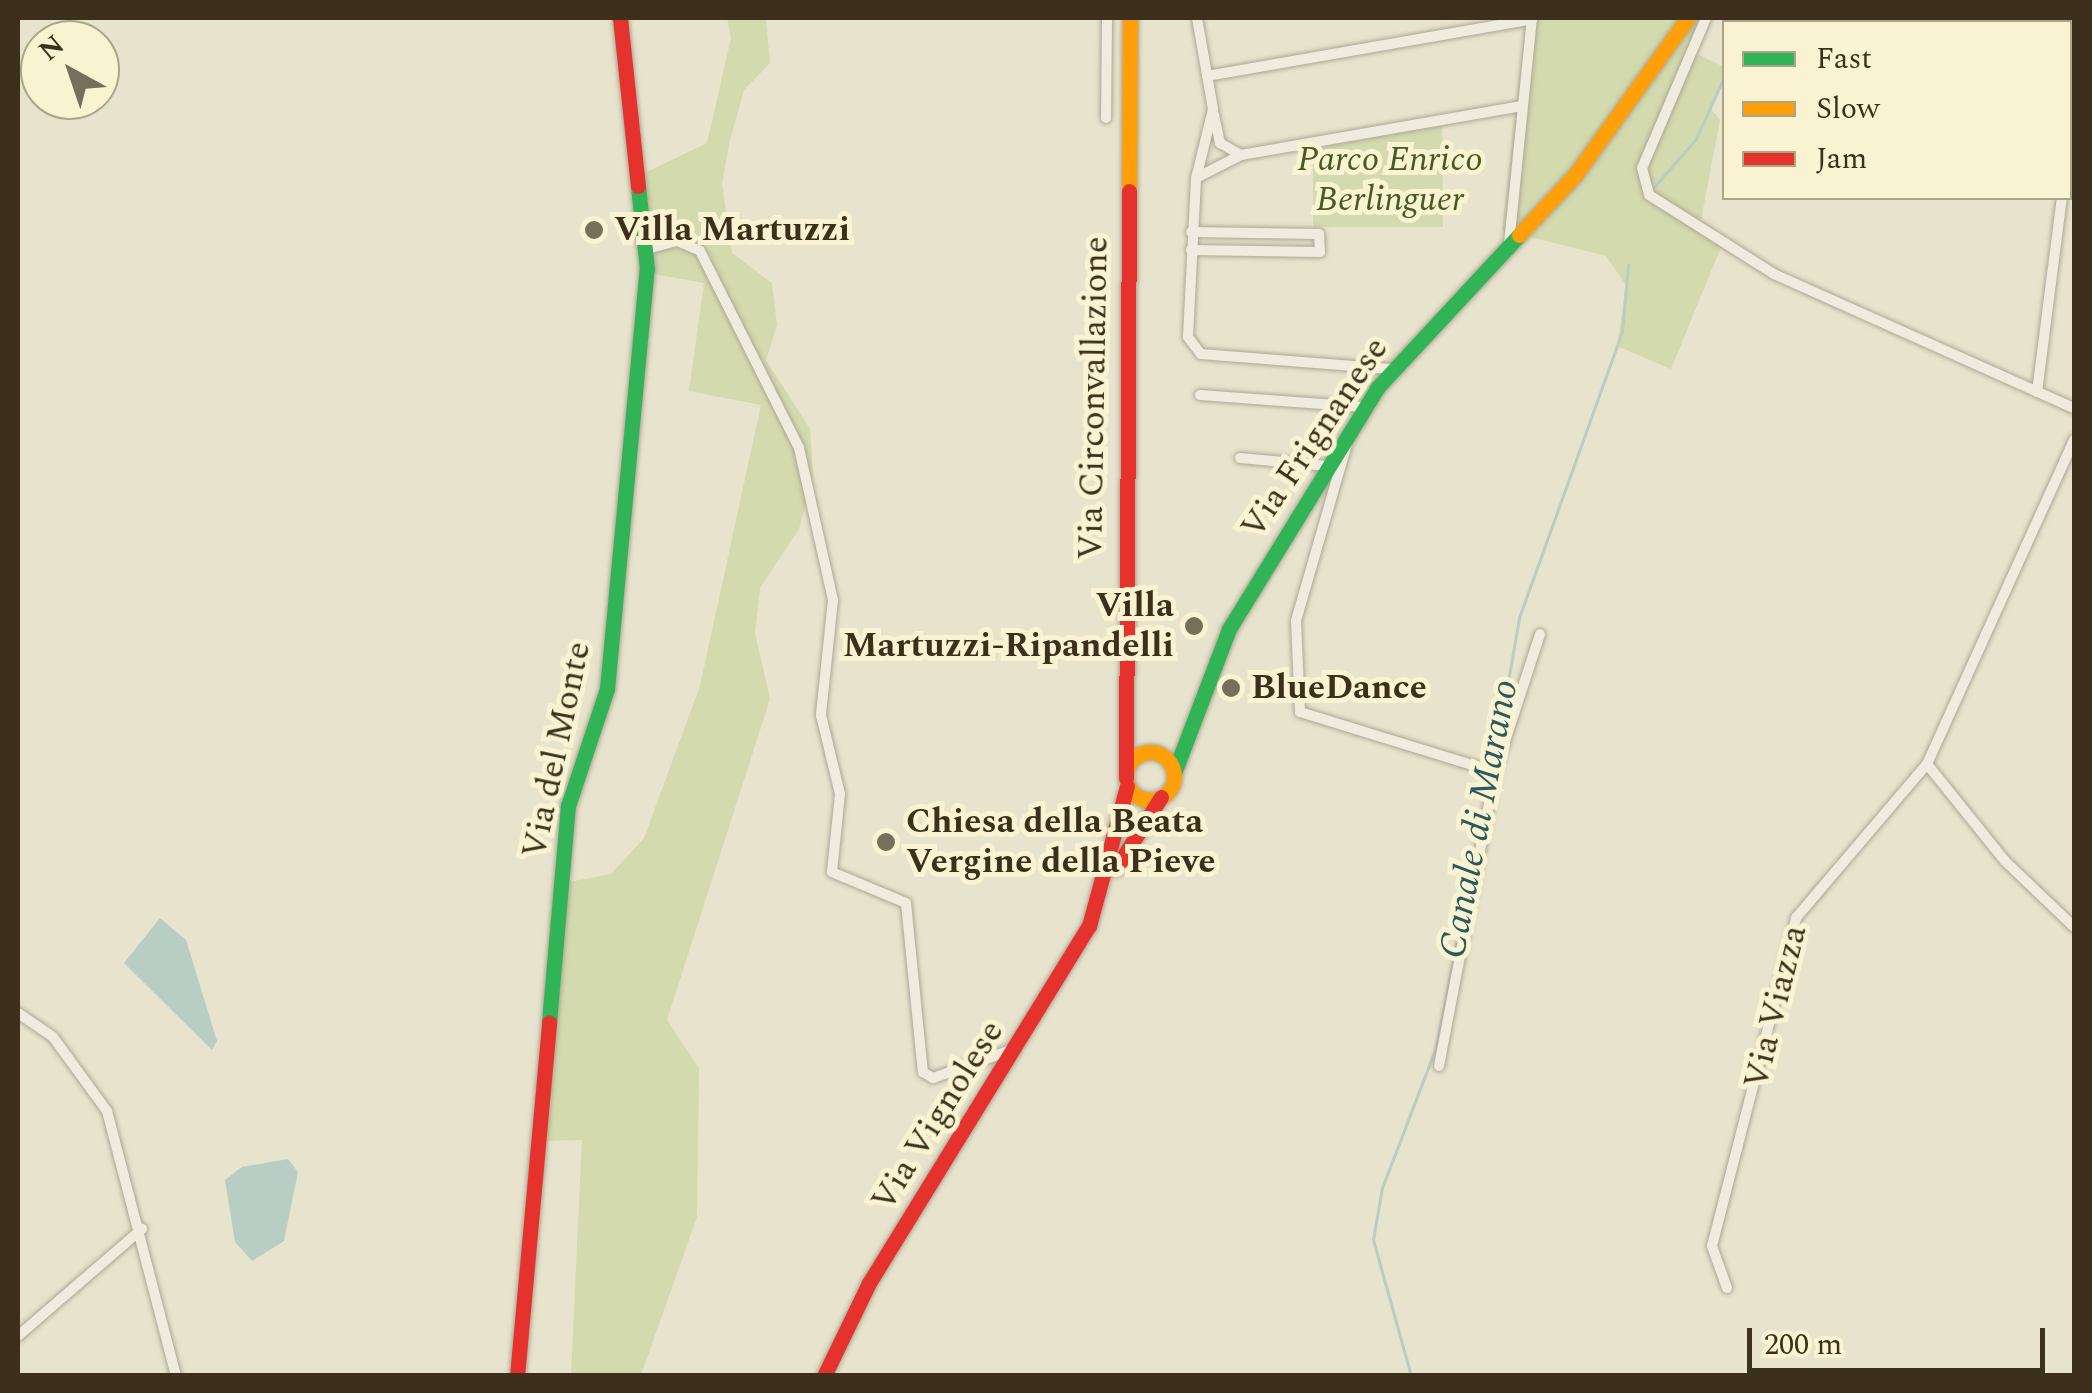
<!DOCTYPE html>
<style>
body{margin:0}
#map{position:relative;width:2092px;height:1393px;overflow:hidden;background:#e8e3cc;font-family:Spectral,serif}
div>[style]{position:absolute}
.green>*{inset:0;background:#d3daad}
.water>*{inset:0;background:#b8cdc4}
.stream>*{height:2.5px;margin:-1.25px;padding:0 1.25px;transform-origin:1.25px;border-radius:1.25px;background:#b8cdc4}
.roads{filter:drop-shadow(0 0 2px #ada795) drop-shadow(0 0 2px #ada795)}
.street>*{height:10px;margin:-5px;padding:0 5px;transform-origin:5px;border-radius:5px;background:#efecdf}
.fast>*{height:15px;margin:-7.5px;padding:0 7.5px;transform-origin:7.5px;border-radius:7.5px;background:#30b455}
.slow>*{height:15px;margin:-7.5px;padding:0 7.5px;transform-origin:7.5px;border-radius:7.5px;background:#ff9f0a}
.slow>.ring{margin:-7.5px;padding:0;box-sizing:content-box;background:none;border:15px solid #ff9f0a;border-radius:50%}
.jam>*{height:15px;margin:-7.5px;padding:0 7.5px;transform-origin:7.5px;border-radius:7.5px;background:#e5322d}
.dots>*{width:28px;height:28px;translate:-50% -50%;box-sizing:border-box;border:5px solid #f9f3d2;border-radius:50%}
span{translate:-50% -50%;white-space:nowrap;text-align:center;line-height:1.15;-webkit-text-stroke:10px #f9f3d2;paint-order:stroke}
.park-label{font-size:35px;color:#445b21;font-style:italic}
.poi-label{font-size:35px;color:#3c301c;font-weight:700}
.left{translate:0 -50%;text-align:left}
.right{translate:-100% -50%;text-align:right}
.street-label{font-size:35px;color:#3c301c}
.water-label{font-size:38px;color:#2a5a5e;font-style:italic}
.frame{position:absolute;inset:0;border:20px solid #3c301c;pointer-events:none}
.legend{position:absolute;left:1722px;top:20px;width:350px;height:180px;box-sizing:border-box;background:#f9f3d2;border:2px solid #ada589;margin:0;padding:12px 18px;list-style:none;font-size:30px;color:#3c301c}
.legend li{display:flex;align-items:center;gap:20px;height:50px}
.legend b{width:50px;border:2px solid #ada589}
.north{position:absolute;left:20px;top:20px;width:100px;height:100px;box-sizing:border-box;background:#f9f3d2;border:2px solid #ada589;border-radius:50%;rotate:320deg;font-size:28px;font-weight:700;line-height:40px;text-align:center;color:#3c301c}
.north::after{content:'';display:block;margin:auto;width:35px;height:45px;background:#786f5a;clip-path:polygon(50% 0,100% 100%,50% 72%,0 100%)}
.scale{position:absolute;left:1747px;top:1328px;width:298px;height:45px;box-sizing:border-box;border:5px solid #3c301c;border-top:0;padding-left:12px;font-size:30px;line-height:35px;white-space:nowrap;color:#3c301c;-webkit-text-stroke:8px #f9f3d2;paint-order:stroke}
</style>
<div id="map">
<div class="green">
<div style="clip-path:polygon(727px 18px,766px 18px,770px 63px,744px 90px,730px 140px,722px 183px,732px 253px,772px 283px,777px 325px,766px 360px,810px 429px,813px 476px,799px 529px,760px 588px,755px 633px,770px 699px,667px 1020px,699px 1068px,697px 1217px,641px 1375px,571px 1375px,582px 1140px,535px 1141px,564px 883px,611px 874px,644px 838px,700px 686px,761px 405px,689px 391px,704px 283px,643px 272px,630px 180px,707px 143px,731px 38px)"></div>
<div style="clip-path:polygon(1526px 18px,1709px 18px,1695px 53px,1724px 67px,1724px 80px,1711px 109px,1720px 120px,1701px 220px,1724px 240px,1671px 369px,1617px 346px,1626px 285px,1606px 256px,1502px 230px)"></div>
<div style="clip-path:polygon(1442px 126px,1443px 227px,1313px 227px,1313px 148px)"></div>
</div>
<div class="water">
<div style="clip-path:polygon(160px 918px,186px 940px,217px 1041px,212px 1050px,124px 963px)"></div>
<div style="clip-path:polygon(288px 1159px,298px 1172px,284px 1241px,252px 1261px,235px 1242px,225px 1180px,242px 1167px)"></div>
</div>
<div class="stream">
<div style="left:1756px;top:22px;width:6px;rotate:-45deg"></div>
<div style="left:1655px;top:186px;width:62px;rotate:-48.9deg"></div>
<div style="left:1696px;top:139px;width:68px;rotate:-65.7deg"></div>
<div style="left:1495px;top:756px;width:140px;rotate:-80.1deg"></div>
<div style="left:1519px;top:618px;width:304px;rotate:-70.2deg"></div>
<div style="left:1622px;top:332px;width:67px;rotate:-84.9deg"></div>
<div style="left:1411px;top:1376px;width:141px;rotate:-105.6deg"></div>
<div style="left:1373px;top:1240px;width:53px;rotate:-80.2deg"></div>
<div style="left:1382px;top:1188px;width:151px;rotate:-69deg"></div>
<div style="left:1436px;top:1047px;width:144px;rotate:-78.8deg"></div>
</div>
<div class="roads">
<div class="street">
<div style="left:1197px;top:18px;width:92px;rotate:80deg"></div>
<div style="left:1213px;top:109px;width:72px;rotate:103.7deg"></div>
<div style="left:1196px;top:179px;width:158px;rotate:92.9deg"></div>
<div style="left:1188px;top:337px;width:21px;rotate:53deg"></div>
<div style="left:1201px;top:354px;width:191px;rotate:4.5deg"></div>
<div style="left:1706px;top:18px;width:163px;rotate:113.1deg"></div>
<div style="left:1642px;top:168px;width:28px;rotate:75deg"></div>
<div style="left:1649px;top:195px;width:148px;rotate:32.3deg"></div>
<div style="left:1774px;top:274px;width:329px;rotate:24.1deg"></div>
<div style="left:1207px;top:76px;width:330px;rotate:-9.9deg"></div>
<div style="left:1214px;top:115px;width:29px;rotate:78deg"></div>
<div style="left:1220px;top:143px;width:24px;rotate:30deg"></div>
<div style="left:1106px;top:118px;width:100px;rotate:-89.4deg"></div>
<div style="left:2070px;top:138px;width:38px;rotate:-84deg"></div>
<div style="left:1196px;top:178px;width:51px;rotate:-27.1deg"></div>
<div style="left:1241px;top:155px;width:285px;rotate:-9.9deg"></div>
<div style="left:1509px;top:244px;width:227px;rotate:-84.2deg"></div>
<div style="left:647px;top:249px;width:31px;rotate:-15deg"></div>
<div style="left:677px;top:241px;width:25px;rotate:23deg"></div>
<div style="left:700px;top:251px;width:220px;rotate:63.3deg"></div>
<div style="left:799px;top:448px;width:156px;rotate:77.4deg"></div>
<div style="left:833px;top:600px;width:116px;rotate:96deg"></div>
<div style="left:821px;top:715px;width:81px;rotate:76.5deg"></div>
<div style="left:840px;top:794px;width:78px;rotate:95.9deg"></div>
<div style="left:832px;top:872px;width:80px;rotate:22.7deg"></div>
<div style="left:906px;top:903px;width:170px;rotate:84.3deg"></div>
<div style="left:923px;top:1072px;width:12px;rotate:31deg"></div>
<div style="left:933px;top:1078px;width:86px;rotate:-19.7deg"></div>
<div style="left:1191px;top:250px;width:129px;rotate:0.9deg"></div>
<div style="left:1320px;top:252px;width:18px;rotate:-93deg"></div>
<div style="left:1319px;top:234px;width:128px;rotate:-179.1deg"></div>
<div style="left:2037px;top:392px;width:196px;rotate:-82.7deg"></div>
<div style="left:1200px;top:395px;width:164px;rotate:4.2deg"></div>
<div style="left:1349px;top:437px;width:191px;rotate:106.1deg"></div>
<div style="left:1296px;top:621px;width:91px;rotate:87.5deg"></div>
<div style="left:1300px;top:712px;width:204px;rotate:17.1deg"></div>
<div style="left:2074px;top:440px;width:356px;rotate:114.4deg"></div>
<div style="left:1927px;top:764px;width:124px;rotate:51.2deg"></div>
<div style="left:2005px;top:861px;width:95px;rotate:43.7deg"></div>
<div style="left:1240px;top:458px;width:88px;rotate:5.2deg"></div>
<div style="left:18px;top:1013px;width:42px;rotate:34.4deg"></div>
<div style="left:53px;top:1037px;width:92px;rotate:53.9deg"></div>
<div style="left:107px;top:1111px;width:274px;rotate:75.4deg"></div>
<div style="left:1439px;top:1066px;width:299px;rotate:-79.2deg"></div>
<div style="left:1495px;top:772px;width:145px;rotate:-71.9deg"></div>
<div style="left:1727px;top:1288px;width:45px;rotate:-109.7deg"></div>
<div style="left:1712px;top:1246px;width:339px;rotate:-75.6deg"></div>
<div style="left:1796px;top:918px;width:202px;rotate:-49.6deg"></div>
<div style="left:18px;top:1336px;width:164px;rotate:-40.8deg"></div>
</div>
<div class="fast">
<div style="left:1174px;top:773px;width:154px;rotate:-69.1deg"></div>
<div style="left:1229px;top:629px;width:283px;rotate:-58.4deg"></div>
<div style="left:1377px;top:388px;width:209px;rotate:-47.1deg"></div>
<div style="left:549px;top:1022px;width:217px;rotate:-85deg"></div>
<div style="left:568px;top:806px;width:123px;rotate:-71.6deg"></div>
<div style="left:607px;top:689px;width:422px;rotate:-84.6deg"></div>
<div style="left:647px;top:269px;width:83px;rotate:-96.2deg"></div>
</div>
<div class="slow">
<div style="left:1129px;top:191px;width:173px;rotate:-89.7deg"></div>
<div style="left:1519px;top:235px;width:82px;rotate:-47deg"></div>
<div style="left:1575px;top:175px;width:193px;rotate:-54.3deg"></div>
<div class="ring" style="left:1126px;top:752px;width:33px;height:33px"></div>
</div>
<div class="jam">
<div style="left:620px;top:18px;width:169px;rotate:83.9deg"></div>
<div style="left:1126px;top:778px;width:587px;rotate:-89.71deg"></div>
<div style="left:1116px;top:868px;width:84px;rotate:-57.6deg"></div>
<div style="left:517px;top:1376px;width:355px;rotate:-84.8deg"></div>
<div style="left:824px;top:1376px;width:103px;rotate:-64.2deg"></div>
<div style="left:869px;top:1283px;width:419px;rotate:-58.4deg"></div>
<div style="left:1089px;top:926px;width:145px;rotate:-74.8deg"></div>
</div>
</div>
<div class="dots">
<div style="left:594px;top:230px;background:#786f5a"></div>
<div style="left:1194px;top:626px;background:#786f5a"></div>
<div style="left:1231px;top:688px;background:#786f5a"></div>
<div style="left:886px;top:842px;background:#786f5a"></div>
</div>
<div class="park-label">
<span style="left:1390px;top:180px">Parco Enrico<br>Berlinguer</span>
</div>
<div class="poi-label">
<span class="left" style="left:614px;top:230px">Villa Martuzzi</span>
<span class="right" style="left:1174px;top:626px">Villa<br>Martuzzi-Ripandelli</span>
<span class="left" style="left:1251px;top:688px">BlueDance</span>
<span class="left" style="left:906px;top:842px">Chiesa della Beata<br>Vergine della Pieve</span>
</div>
<div class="street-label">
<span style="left:1094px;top:398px;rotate:-89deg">Via Circonvallazione</span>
<span style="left:1315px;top:438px;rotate:-56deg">Via Frignanese</span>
<span style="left:557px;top:750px;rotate:-78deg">Via del Monte</span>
<span style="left:1776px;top:1007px;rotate:-76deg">Via Viazza</span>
<span style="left:938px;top:1116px;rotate:-58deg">Via Vignolese</span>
</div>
<div class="water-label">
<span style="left:1480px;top:819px;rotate:-79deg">Canale di Marano</span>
</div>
<div class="frame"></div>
<ul class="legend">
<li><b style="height:12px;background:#30b455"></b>Fast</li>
<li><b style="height:12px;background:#ff9f0a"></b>Slow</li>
<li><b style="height:12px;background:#e5322d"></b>Jam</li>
</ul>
<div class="north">N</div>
<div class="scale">200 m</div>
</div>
